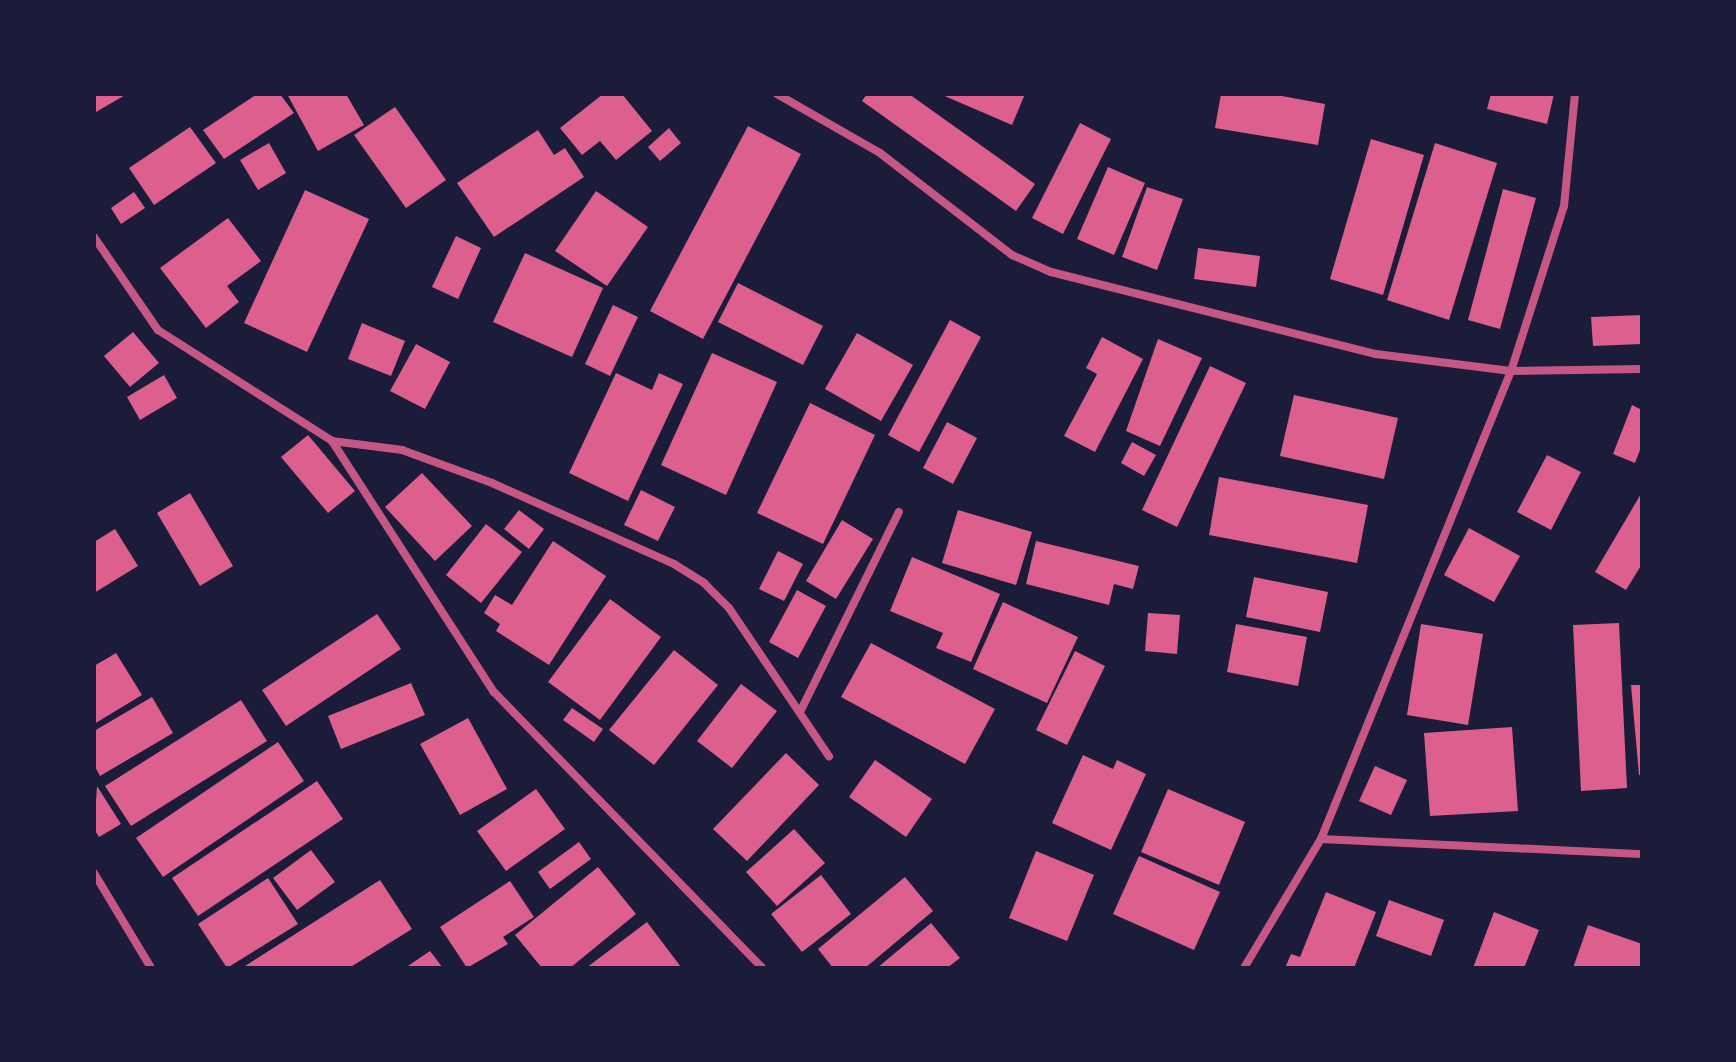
<!DOCTYPE html>
<style>
body{margin:0}
#map{position:relative;width:1736px;height:1062px;overflow:hidden;background:#1b1b3a;font-family:Roboto,sans-serif}
div>[style]{position:absolute}
.building>*{inset:0;background:#dd5f8e}
.minor>*{height:8px;margin:-4px;padding:0 4px;transform-origin:4px;border-radius:4px;background:#c65784}
span{translate:-50% -50%;white-space:nowrap;text-align:center;line-height:1.15;-webkit-text-stroke:7px #1b1b3a;paint-order:stroke}
.frame{position:absolute;inset:0;border:96px solid #1b1b3a;pointer-events:none}
</style>
<div id="map">
<div class="building">
<div style="clip-path:polygon(94px 94px,127px 94px,96px 112px)"></div>
<div style="clip-path:polygon(257px 94px,280px 94px,294px 113px,224px 159px,203px 130px)"></div>
<div style="clip-path:polygon(287px 94px,346px 94px,364px 125px,318px 151px)"></div>
<div style="clip-path:polygon(603px 94px,622px 94px,652px 131px,616px 160px,600px 141px,582px 155px,560px 128px)"></div>
<div style="clip-path:polygon(867px 94px,909px 94px,1035px 184px,1016px 211px,862px 101px)"></div>
<div style="clip-path:polygon(940px 94px,1025px 94px,1012px 125px)"></div>
<div style="clip-path:polygon(1221px 94px,1271px 94px,1325px 104px,1318px 145px,1215px 128px)"></div>
<div style="clip-path:polygon(1491px 94px,1554px 94px,1547px 124px,1487px 109px)"></div>
<div style="clip-path:polygon(395px 107px,446px 180px,406px 208px,354px 135px)"></div>
<div style="clip-path:polygon(1080px 123px,1111px 139px,1063px 234px,1032px 218px)"></div>
<div style="clip-path:polygon(748px 126px,801px 154px,703px 339px,650px 311px)"></div>
<div style="clip-path:polygon(190px 127px,216px 163px,154px 205px,129px 168px)"></div>
<div style="clip-path:polygon(669px 128px,681px 143px,660px 161px,648px 147px)"></div>
<div style="clip-path:polygon(538px 130px,554px 155px,565px 148px,584px 177px,494px 237px,457px 183px)"></div>
<div style="clip-path:polygon(1371px 139px,1424px 155px,1383px 295px,1330px 279px)"></div>
<div style="clip-path:polygon(269px 143px,286px 173px,258px 190px,240px 160px)"></div>
<div style="clip-path:polygon(1435px 143px,1497px 163px,1449px 320px,1387px 300px)"></div>
<div style="clip-path:polygon(1108px 167px,1145px 183px,1114px 255px,1077px 239px)"></div>
<div style="clip-path:polygon(1147px 187px,1183px 199px,1157px 270px,1122px 257px)"></div>
<div style="clip-path:polygon(1503px 189px,1536px 198px,1500px 329px,1468px 320px)"></div>
<div style="clip-path:polygon(305px 190px,369px 219px,307px 352px,244px 323px)"></div>
<div style="clip-path:polygon(596px 191px,648px 227px,607px 286px,555px 251px)"></div>
<div style="clip-path:polygon(134px 192px,145px 208px,121px 224px,111px 208px)"></div>
<div style="clip-path:polygon(228px 218px,261px 261px,227px 286px,239px 302px,206px 328px,160px 268px)"></div>
<div style="clip-path:polygon(456px 236px,481px 248px,458px 299px,432px 287px)"></div>
<div style="clip-path:polygon(1198px 248px,1260px 256px,1256px 287px,1194px 279px)"></div>
<div style="clip-path:polygon(525px 253px,603px 288px,572px 357px,493px 322px)"></div>
<div style="clip-path:polygon(738px 283px,823px 326px,803px 365px,718px 322px)"></div>
<div style="clip-path:polygon(613px 305px,638px 317px,610px 376px,585px 364px)"></div>
<div style="clip-path:polygon(1642px 315px,1642px 344px,1593px 346px,1591px 317px)"></div>
<div style="clip-path:polygon(950px 320px,981px 337px,919px 452px,888px 435px)"></div>
<div style="clip-path:polygon(362px 323px,405px 341px,391px 376px,348px 359px)"></div>
<div style="clip-path:polygon(133px 332px,159px 363px,130px 387px,104px 356px)"></div>
<div style="clip-path:polygon(857px 333px,913px 365px,881px 421px,825px 389px)"></div>
<div style="clip-path:polygon(1102px 337px,1143px 359px,1095px 452px,1064px 436px,1097px 374px,1086px 368px)"></div>
<div style="clip-path:polygon(1158px 339px,1202px 358px,1160px 446px,1126px 431px)"></div>
<div style="clip-path:polygon(416px 344px,450px 362px,425px 409px,390px 391px)"></div>
<div style="clip-path:polygon(712px 353px,777px 382px,726px 495px,661px 465px)"></div>
<div style="clip-path:polygon(1210px 366px,1246px 383px,1177px 527px,1142px 510px)"></div>
<div style="clip-path:polygon(616px 373px,652px 390px,659px 373px,683px 384px,628px 501px,569px 473px)"></div>
<div style="clip-path:polygon(164px 375px,177px 398px,140px 420px,127px 397px)"></div>
<div style="clip-path:polygon(1294px 395px,1398px 418px,1384px 479px,1280px 456px)"></div>
<div style="clip-path:polygon(810px 403px,875px 435px,823px 544px,757px 513px)"></div>
<div style="clip-path:polygon(1632px 405px,1642px 410px,1642px 445px,1635px 463px,1613px 454px)"></div>
<div style="clip-path:polygon(947px 422px,977px 438px,953px 484px,923px 468px)"></div>
<div style="clip-path:polygon(308px 435px,355px 491px,328px 513px,281px 457px)"></div>
<div style="clip-path:polygon(1132px 442px,1156px 455px,1144px 476px,1121px 463px)"></div>
<div style="clip-path:polygon(1547px 455px,1581px 472px,1551px 530px,1517px 512px)"></div>
<div style="clip-path:polygon(422px 473px,472px 526px,435px 561px,385px 507px)"></div>
<div style="clip-path:polygon(1219px 477px,1368px 505px,1357px 563px,1209px 535px)"></div>
<div style="clip-path:polygon(641px 490px,675px 507px,658px 541px,624px 525px)"></div>
<div style="clip-path:polygon(1642px 492px,1642px 564px,1626px 590px,1595px 572px)"></div>
<div style="clip-path:polygon(190px 493px,233px 566px,200px 586px,157px 513px)"></div>
<div style="clip-path:polygon(519px 510px,544px 529px,529px 549px,504px 529px)"></div>
<div style="clip-path:polygon(958px 510px,1032px 532px,1016px 585px,942px 563px)"></div>
<div style="clip-path:polygon(842px 520px,873px 539px,836px 599px,806px 581px)"></div>
<div style="clip-path:polygon(486px 524px,522px 552px,481px 603px,446px 575px)"></div>
<div style="clip-path:polygon(1469px 528px,1520px 556px,1494px 602px,1444px 575px)"></div>
<div style="clip-path:polygon(115px 529px,138px 566px,94px 593px,94px 542px)"></div>
<div style="clip-path:polygon(553px 541px,606px 576px,549px 665px,496px 631px,500px 624px,484px 613px,495px 595px,512px 605px)"></div>
<div style="clip-path:polygon(1036px 541px,1139px 566px,1133px 589px,1114px 584px,1109px 605px,1026px 584px)"></div>
<div style="clip-path:polygon(778px 551px,803px 564px,784px 601px,759px 589px)"></div>
<div style="clip-path:polygon(912px 557px,1000px 594px,971px 662px,936px 648px,943px 633px,890px 611px)"></div>
<div style="clip-path:polygon(1254px 577px,1328px 592px,1320px 632px,1246px 617px)"></div>
<div style="clip-path:polygon(797px 590px,826px 606px,798px 658px,769px 642px)"></div>
<div style="clip-path:polygon(610px 599px,661px 637px,600px 720px,548px 682px)"></div>
<div style="clip-path:polygon(1003px 602px,1078px 637px,1047px 703px,973px 669px)"></div>
<div style="clip-path:polygon(1148px 613px,1180px 615px,1177px 654px,1145px 651px)"></div>
<div style="clip-path:polygon(377px 614px,401px 649px,286px 726px,262px 690px)"></div>
<div style="clip-path:polygon(1619px 623px,1627px 788px,1581px 791px,1573px 625px)"></div>
<div style="clip-path:polygon(1236px 624px,1307px 637px,1298px 686px,1227px 672px)"></div>
<div style="clip-path:polygon(1421px 624px,1483px 634px,1468px 725px,1407px 715px)"></div>
<div style="clip-path:polygon(871px 643px,995px 709px,965px 764px,841px 697px)"></div>
<div style="clip-path:polygon(674px 650px,718px 685px,654px 765px,609px 730px)"></div>
<div style="clip-path:polygon(1075px 651px,1105px 666px,1067px 745px,1036px 730px)"></div>
<div style="clip-path:polygon(116px 653px,142px 695px,94px 724px,94px 666px)"></div>
<div style="clip-path:polygon(411px 683px,425px 715px,341px 749px,328px 716px)"></div>
<div style="clip-path:polygon(741px 684px,777px 711px,732px 768px,697px 741px)"></div>
<div style="clip-path:polygon(1631px 685px,1642px 685px,1642px 775px,1639px 775px)"></div>
<div style="clip-path:polygon(152px 697px,173px 733px,100px 776px,94px 765px,94px 731px)"></div>
<div style="clip-path:polygon(241px 700px,267px 741px,131px 826px,105px 786px)"></div>
<div style="clip-path:polygon(572px 708px,603px 729px,594px 742px,563px 720px)"></div>
<div style="clip-path:polygon(468px 718px,507px 789px,460px 815px,420px 744px)"></div>
<div style="clip-path:polygon(1512px 727px,1518px 811px,1430px 816px,1424px 733px)"></div>
<div style="clip-path:polygon(278px 742px,304px 781px,163px 877px,136px 838px)"></div>
<div style="clip-path:polygon(786px 753px,819px 785px,747px 861px,713px 829px)"></div>
<div style="clip-path:polygon(1083px 755px,1113px 769px,1117px 760px,1146px 774px,1111px 850px,1052px 823px)"></div>
<div style="clip-path:polygon(875px 760px,932px 799px,906px 837px,849px 797px)"></div>
<div style="clip-path:polygon(1375px 766px,1407px 780px,1391px 815px,1359px 801px)"></div>
<div style="clip-path:polygon(317px 781px,343px 819px,198px 916px,172px 878px)"></div>
<div style="clip-path:polygon(97px 786px,121px 824px,99px 837px,94px 829px)"></div>
<div style="clip-path:polygon(536px 789px,565px 829px,506px 871px,477px 831px)"></div>
<div style="clip-path:polygon(1168px 789px,1245px 822px,1219px 885px,1141px 852px)"></div>
<div style="clip-path:polygon(794px 829px,825px 863px,777px 906px,746px 872px)"></div>
<div style="clip-path:polygon(579px 842px,591px 859px,550px 889px,538px 872px)"></div>
<div style="clip-path:polygon(311px 850px,335px 882px,297px 910px,273px 878px)"></div>
<div style="clip-path:polygon(1036px 851px,1094px 875px,1067px 941px,1009px 918px)"></div>
<div style="clip-path:polygon(1139px 856px,1220px 892px,1194px 950px,1113px 914px)"></div>
<div style="clip-path:polygon(598px 867px,636px 914px,570px 968px,542px 968px,515px 935px)"></div>
<div style="clip-path:polygon(821px 875px,851px 914px,802px 952px,771px 914px)"></div>
<div style="clip-path:polygon(905px 877px,933px 911px,865px 968px,833px 968px,818px 949px)"></div>
<div style="clip-path:polygon(268px 878px,298px 924px,227px 968px,198px 924px)"></div>
<div style="clip-path:polygon(380px 880px,412px 929px,349px 968px,242px 968px)"></div>
<div style="clip-path:polygon(510px 881px,534px 917px,503px 937px,508px 944px,467px 968px,440px 927px)"></div>
<div style="clip-path:polygon(1326px 892px,1376px 912px,1354px 968px,1285px 968px,1291px 954px,1300px 957px)"></div>
<div style="clip-path:polygon(1389px 900px,1444px 920px,1431px 956px,1376px 936px)"></div>
<div style="clip-path:polygon(1494px 912px,1539px 930px,1524px 968px,1473px 968px)"></div>
<div style="clip-path:polygon(647px 922px,681px 967px,586px 968px)"></div>
<div style="clip-path:polygon(931px 923px,960px 958px,947px 968px,877px 968px)"></div>
<div style="clip-path:polygon(1588px 925px,1642px 944px,1642px 968px,1573px 968px)"></div>
<div style="clip-path:polygon(430px 951px,443px 968px,405px 968px)"></div>
</div>
<div class="minor">
<div style="left:777px;top:94px;width:119px;rotate:29.8deg"></div>
<div style="left:880px;top:153px;width:167px;rotate:37.7deg"></div>
<div style="left:1012px;top:255px;width:43px;rotate:23.6deg"></div>
<div style="left:1051px;top:272px;width:335px;rotate:14.2deg"></div>
<div style="left:1376px;top:354px;width:136px;rotate:7.2deg"></div>
<div style="left:1511px;top:371px;width:131px;rotate:-0.9deg"></div>
<div style="left:94px;top:237px;width:113px;rotate:55.5deg"></div>
<div style="left:158px;top:330px;width:206px;rotate:32.5deg"></div>
<div style="left:332px;top:441px;width:299px;rotate:57.2deg"></div>
<div style="left:494px;top:692px;width:385px;rotate:45.8deg"></div>
<div style="left:332px;top:441px;width:71px;rotate:7.3deg"></div>
<div style="left:402px;top:450px;width:96px;rotate:20.1deg"></div>
<div style="left:492px;top:483px;width:199px;rotate:24deg"></div>
<div style="left:674px;top:564px;width:36px;rotate:32deg"></div>
<div style="left:704px;top:583px;width:35px;rotate:45deg"></div>
<div style="left:729px;top:608px;width:179px;rotate:56deg"></div>
<div style="left:801px;top:710px;width:221px;rotate:-63.7deg"></div>
<div style="left:1321px;top:839px;width:321px;rotate:2.7deg"></div>
<div style="left:94px;top:873px;width:111px;rotate:59deg"></div>
<div style="left:1244px;top:968px;width:150px;rotate:-59.2deg"></div>
<div style="left:1321px;top:839px;width:505px;rotate:-67.9deg"></div>
<div style="left:1511px;top:371px;width:173px;rotate:-72.2deg"></div>
<div style="left:1564px;top:206px;width:113px;rotate:-84.4deg"></div>
</div>
<div class="frame"></div>
</div>
